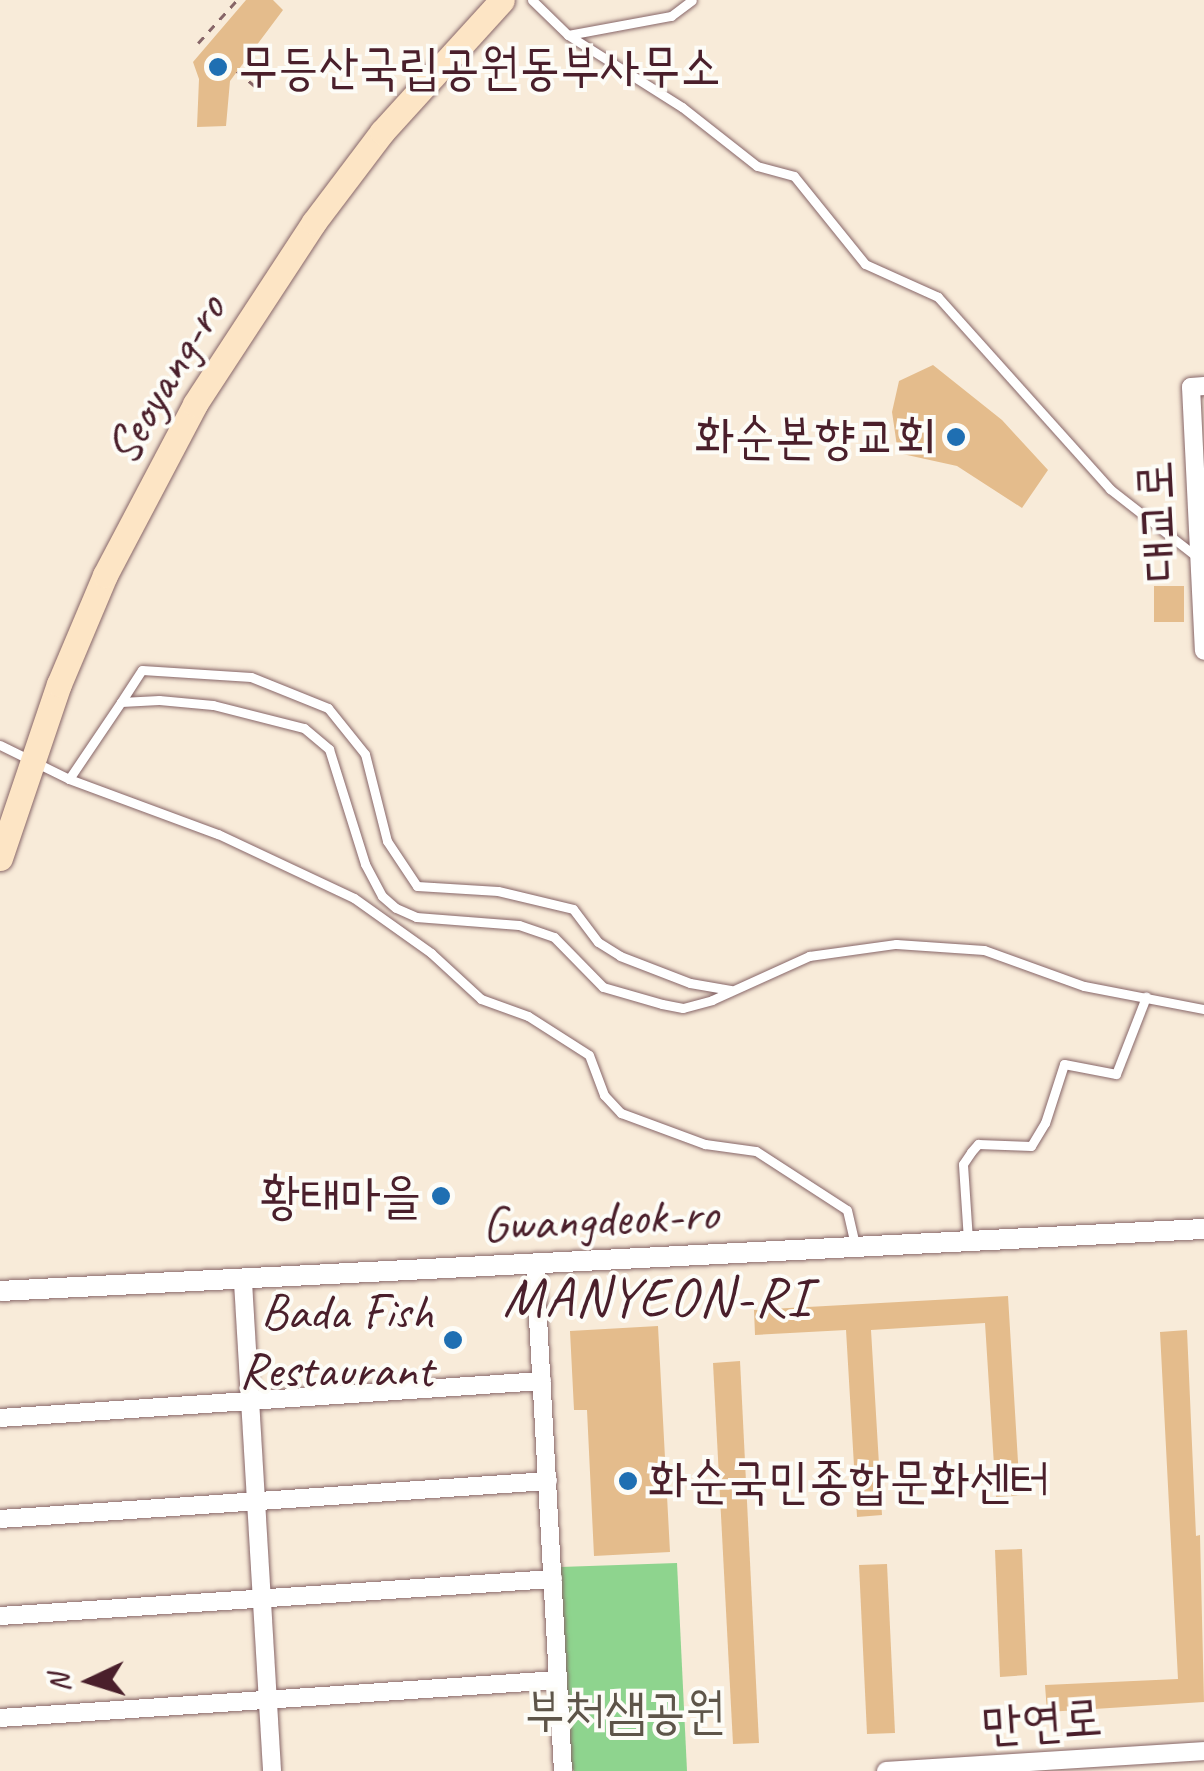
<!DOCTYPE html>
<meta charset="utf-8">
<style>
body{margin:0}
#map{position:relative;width:1204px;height:1771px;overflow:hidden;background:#f8ebd9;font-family:Caveat,"Poor Story",sans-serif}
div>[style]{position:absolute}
.green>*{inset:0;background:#8ed48e}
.building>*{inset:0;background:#e4bc8c}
.path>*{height:2.5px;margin-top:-1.25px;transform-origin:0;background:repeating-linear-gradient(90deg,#876668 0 8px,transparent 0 16px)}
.roads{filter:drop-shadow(0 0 2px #876668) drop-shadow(0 0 2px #876668)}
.service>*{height:9px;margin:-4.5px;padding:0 4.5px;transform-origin:4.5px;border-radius:4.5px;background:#fff}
.minor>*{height:18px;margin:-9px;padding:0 9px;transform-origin:9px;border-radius:9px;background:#fff}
.tertiary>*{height:20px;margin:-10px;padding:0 10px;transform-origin:10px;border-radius:10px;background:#fff}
.secondary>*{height:25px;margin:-12.5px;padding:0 12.5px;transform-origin:12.5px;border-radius:12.5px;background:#fde5c5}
.dots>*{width:28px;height:28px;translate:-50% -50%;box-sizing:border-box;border:5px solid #fdfcf7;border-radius:50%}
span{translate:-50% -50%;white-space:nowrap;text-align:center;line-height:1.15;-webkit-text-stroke:8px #fdfcf7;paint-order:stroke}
.poi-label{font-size:50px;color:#4a1f2b}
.left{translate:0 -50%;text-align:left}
.right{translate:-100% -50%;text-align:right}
.street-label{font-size:50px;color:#4a1f2b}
.park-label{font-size:50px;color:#5e5549}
.quarter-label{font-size:55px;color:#4a1f2b;letter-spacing:2.5px}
.north{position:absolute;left:40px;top:1631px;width:100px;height:100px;-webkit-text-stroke:8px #fdfcf7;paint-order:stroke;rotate:266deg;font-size:28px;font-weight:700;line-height:40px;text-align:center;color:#4a1f2b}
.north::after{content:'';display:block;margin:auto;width:35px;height:45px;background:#4a1f2b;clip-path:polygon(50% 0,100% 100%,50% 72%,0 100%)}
</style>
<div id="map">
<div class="green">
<div style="clip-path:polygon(677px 1563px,687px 1771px,574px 1771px,568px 1761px,560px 1567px)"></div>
</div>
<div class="building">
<div style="clip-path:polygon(246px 0,273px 0,283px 10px,230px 81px,226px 126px,197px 127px,199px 79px,193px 62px)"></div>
<div style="clip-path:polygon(933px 365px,1002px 420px,1048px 470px,1022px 508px,957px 466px,898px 453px,892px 412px,899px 381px)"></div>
<div style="clip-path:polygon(1154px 586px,1184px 586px,1184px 622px,1154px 622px)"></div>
<div style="clip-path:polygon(1008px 1296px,1020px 1495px,996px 1497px,985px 1323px,871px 1330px,882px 1515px,857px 1517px,846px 1330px,755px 1335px,754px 1310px)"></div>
<div style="clip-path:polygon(658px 1326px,670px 1552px,594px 1556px,587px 1410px,574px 1410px,570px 1331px)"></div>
<div style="clip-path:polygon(1187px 1330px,1196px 1536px,1200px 1535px,1204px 1702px,1047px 1712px,1045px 1685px,1178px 1679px,1160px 1332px)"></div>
<div style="clip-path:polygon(740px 1361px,759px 1743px,733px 1744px,713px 1363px)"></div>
<div style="clip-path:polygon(1022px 1549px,1027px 1675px,1000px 1677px,995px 1550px)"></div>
<div style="clip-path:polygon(887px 1564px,895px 1733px,867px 1734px,859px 1565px)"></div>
</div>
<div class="path">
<div style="left:198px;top:43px;width:58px;rotate:-47.8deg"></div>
<div style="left:237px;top:71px;width:31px;rotate:40deg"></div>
</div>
<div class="roads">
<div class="service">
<div style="left:532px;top:0;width:50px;rotate:44.2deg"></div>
<div style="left:568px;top:35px;width:105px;rotate:-10.5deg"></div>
<div style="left:671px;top:16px;width:26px;rotate:-37deg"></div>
<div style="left:568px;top:35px;width:135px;rotate:32.3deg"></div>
<div style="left:682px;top:107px;width:95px;rotate:38.2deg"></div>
<div style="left:757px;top:166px;width:38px;rotate:15deg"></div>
<div style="left:794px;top:176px;width:113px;rotate:51.1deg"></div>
<div style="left:865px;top:264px;width:80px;rotate:24.3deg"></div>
<div style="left:938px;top:297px;width:258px;rotate:48.1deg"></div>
<div style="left:1110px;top:489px;width:110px;rotate:38deg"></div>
<div style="left:121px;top:702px;width:38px;rotate:-57deg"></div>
<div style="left:142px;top:670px;width:109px;rotate:3.7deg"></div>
<div style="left:251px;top:677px;width:83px;rotate:21.9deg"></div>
<div style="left:328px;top:708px;width:59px;rotate:51.2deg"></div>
<div style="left:365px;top:754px;width:90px;rotate:75.8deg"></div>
<div style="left:387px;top:841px;width:54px;rotate:56.3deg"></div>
<div style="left:417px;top:886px;width:81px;rotate:3.5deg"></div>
<div style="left:498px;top:891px;width:77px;rotate:13.5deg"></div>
<div style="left:573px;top:909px;width:41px;rotate:52.9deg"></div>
<div style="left:598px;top:942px;width:26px;rotate:32deg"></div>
<div style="left:620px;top:956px;width:75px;rotate:21.1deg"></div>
<div style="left:690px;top:983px;width:41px;rotate:9.9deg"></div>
<div style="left:0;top:745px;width:77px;rotate:26.2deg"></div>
<div style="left:69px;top:779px;width:159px;rotate:20.3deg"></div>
<div style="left:218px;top:834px;width:150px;rotate:25.2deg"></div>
<div style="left:354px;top:898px;width:95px;rotate:35.5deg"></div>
<div style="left:431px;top:953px;width:68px;rotate:42.6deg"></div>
<div style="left:481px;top:999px;width:50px;rotate:19.9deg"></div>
<div style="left:528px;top:1016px;width:72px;rotate:32.6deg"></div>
<div style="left:589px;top:1055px;width:43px;rotate:69.4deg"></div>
<div style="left:604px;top:1095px;width:25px;rotate:47deg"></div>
<div style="left:621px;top:1113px;width:90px;rotate:20.3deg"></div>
<div style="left:705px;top:1144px;width:51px;rotate:7.8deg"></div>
<div style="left:756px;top:1151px;width:108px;rotate:33deg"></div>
<div style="left:847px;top:1210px;width:37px;rotate:77deg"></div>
<div style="left:69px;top:779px;width:93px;rotate:-56deg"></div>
<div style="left:121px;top:702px;width:38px;rotate:-3deg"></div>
<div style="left:159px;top:700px;width:54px;rotate:5.3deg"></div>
<div style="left:213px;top:705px;width:94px;rotate:14.2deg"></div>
<div style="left:304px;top:728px;width:33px;rotate:40deg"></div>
<div style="left:329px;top:749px;width:121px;rotate:72.6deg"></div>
<div style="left:365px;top:864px;width:36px;rotate:62deg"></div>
<div style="left:382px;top:896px;width:18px;rotate:41deg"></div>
<div style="left:396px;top:908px;width:22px;rotate:24deg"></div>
<div style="left:416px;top:917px;width:103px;rotate:4.4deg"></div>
<div style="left:519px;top:925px;width:37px;rotate:19deg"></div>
<div style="left:554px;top:937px;width:70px;rotate:45.6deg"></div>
<div style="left:603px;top:987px;width:61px;rotate:16.1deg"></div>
<div style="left:662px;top:1004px;width:21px;rotate:11deg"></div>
<div style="left:683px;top:1008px;width:30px;rotate:-15deg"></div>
<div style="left:712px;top:1000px;width:107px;rotate:-24.4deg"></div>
<div style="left:809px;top:956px;width:88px;rotate:-7.9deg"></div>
<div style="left:896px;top:944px;width:88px;rotate:3.9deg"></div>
<div style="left:984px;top:950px;width:106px;rotate:19.8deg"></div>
<div style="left:1084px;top:986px;width:122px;rotate:10.9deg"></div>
<div style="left:968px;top:1240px;width:76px;rotate:-93.8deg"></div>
<div style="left:963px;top:1164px;width:14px;rotate:-56deg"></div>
<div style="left:971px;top:1152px;width:11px;rotate:-49deg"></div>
<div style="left:978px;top:1144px;width:53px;rotate:2.2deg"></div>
<div style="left:1031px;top:1146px;width:27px;rotate:-59deg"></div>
<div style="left:1045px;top:1123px;width:62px;rotate:-72.1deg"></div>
<div style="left:1064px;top:1064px;width:53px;rotate:10.9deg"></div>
<div style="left:1116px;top:1074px;width:83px;rotate:-68.7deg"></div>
</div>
<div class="minor">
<div style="left:1204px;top:386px;width:13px;rotate:176deg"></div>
<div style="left:1191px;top:387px;width:264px;rotate:87.2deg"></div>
<div style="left:535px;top:1264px;width:508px;rotate:86.84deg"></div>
<div style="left:243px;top:1282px;width:490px;rotate:86.6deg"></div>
<div style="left:0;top:1418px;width:543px;rotate:-3.91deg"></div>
<div style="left:0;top:1519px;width:549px;rotate:-3.97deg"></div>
<div style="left:0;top:1616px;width:554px;rotate:-3.83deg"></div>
<div style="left:0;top:1718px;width:559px;rotate:-3.9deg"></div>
<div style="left:886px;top:1771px;width:319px;rotate:-3.6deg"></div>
</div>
<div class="tertiary">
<div style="left:0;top:1291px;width:1206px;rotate:-2.95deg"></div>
</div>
<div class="secondary">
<div style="left:0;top:858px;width:184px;rotate:-71.3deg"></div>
<div style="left:59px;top:684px;width:118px;rotate:-67.1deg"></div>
<div style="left:105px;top:575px;width:193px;rotate:-62.2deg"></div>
<div style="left:195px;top:404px;width:217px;rotate:-56.8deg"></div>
<div style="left:314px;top:222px;width:113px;rotate:-52.9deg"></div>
<div style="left:382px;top:132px;width:178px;rotate:-47.7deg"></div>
</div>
</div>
<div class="dots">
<div style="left:218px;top:67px;background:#1f6fb2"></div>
<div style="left:956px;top:437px;background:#1f6fb2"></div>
<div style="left:441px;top:1196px;background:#1f6fb2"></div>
<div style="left:453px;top:1340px;background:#1f6fb2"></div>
<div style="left:628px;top:1481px;background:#1f6fb2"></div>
</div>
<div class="poi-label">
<span class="left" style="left:238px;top:67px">무등산국립공원동부사무소</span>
<span class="right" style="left:936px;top:437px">화순본향교회</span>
<span class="right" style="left:421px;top:1196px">황태마을</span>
<span class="right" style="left:433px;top:1340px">Bada Fish<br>Restaurant</span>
<span class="left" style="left:648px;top:1481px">화순국민종합문화센터</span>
</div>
<div class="street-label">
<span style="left:165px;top:379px;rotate:-59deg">Seoyang-ro</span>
<span style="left:1157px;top:521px;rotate:-93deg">대교로</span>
<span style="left:600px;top:1219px;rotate:-3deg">Gwangdeok-ro</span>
<span style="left:1042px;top:1721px;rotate:-4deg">만연로</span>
</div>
<div class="park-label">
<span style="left:625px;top:1711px">부처샘공원</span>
</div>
<div class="quarter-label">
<span style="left:657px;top:1298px">MANYEON-RI</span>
</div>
<div class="north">N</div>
</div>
